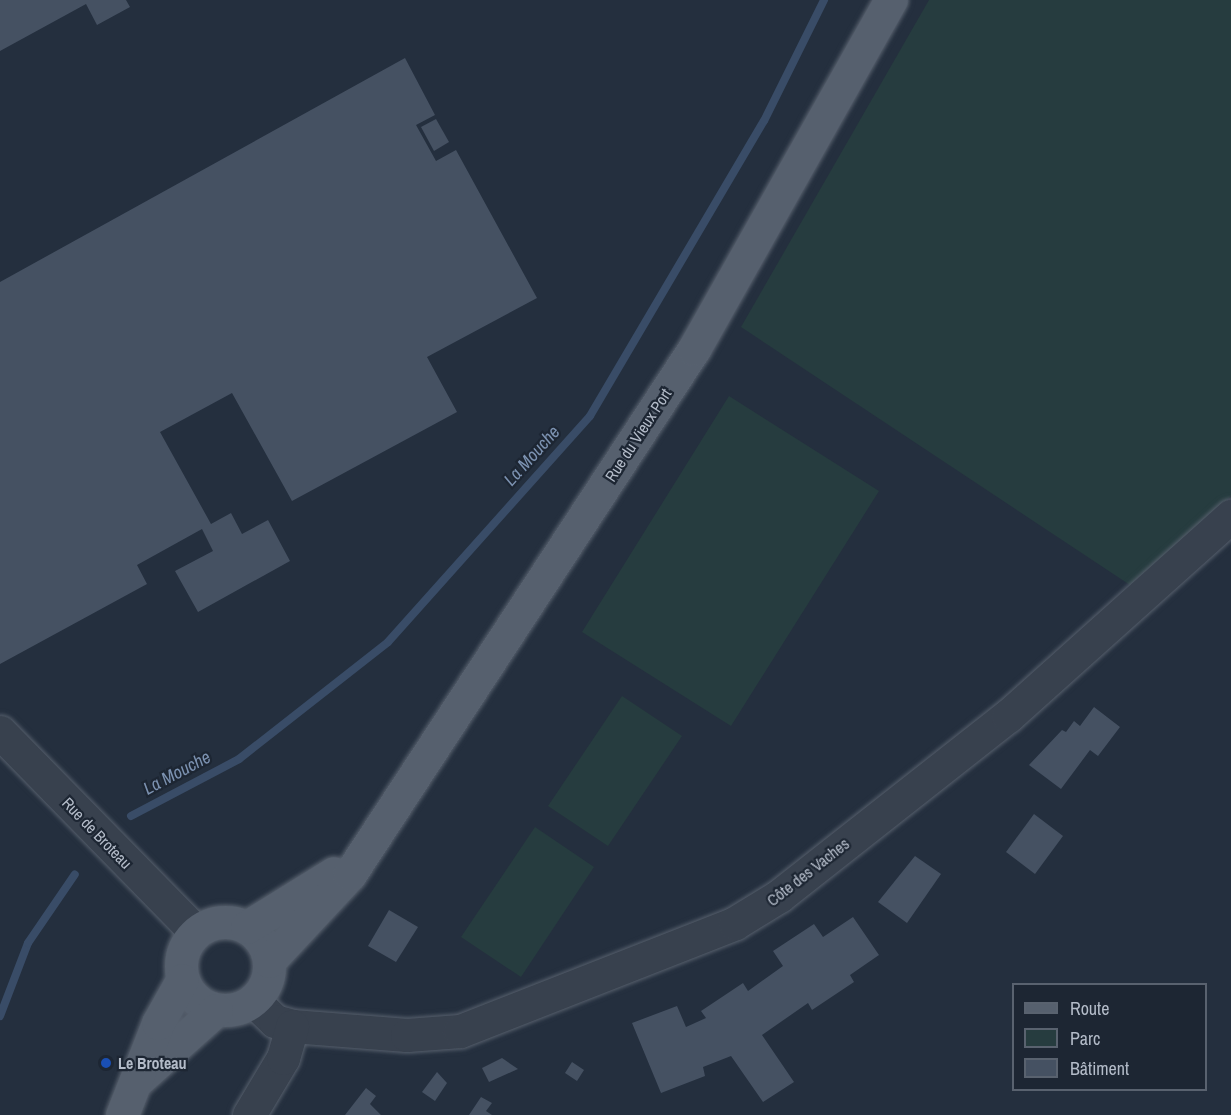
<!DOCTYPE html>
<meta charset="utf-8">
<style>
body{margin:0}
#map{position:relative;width:1231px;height:1115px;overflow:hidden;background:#242f3e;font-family:"Archivo Narrow",sans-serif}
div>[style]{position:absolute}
.green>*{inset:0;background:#263c3f}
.stream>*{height:8px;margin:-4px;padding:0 4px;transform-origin:4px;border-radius:4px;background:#394c67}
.building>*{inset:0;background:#455162}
.roads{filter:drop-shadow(0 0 2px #565f6c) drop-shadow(0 0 2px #565f6c)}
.minor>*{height:33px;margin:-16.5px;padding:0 16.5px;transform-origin:16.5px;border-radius:16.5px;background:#38414e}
.major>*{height:33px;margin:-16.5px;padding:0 16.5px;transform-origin:16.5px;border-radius:16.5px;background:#56606e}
.major>.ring{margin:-16.5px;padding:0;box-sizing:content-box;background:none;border:33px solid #56606e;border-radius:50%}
.dots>*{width:16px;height:16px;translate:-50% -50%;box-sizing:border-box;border:3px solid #1d2633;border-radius:50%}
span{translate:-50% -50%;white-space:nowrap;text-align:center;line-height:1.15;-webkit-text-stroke:4.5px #1d2633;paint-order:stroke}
.street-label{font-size:16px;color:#b4bcc9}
.poi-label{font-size:16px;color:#b4bcc9;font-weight:700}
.left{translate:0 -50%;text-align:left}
.water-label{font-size:18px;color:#7c92b1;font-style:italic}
.legend{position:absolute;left:1012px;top:983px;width:195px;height:108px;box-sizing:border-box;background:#1d2633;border:2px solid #59626f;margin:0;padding:8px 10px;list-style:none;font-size:18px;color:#b4bcc9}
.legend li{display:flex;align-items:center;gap:12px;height:30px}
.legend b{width:30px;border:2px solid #59626f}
</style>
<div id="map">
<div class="green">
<div style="clip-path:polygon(929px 0,1231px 0,1231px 496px,1130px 585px,741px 327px)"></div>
<div style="clip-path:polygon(729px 396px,879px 491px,731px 726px,582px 632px)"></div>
<div style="clip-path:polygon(622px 696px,682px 736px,608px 846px,548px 806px)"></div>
<div style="clip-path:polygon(535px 827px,594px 867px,521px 977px,461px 937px)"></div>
</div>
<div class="stream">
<div style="left:131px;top:816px;width:122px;rotate:-27.8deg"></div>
<div style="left:239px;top:759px;width:189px;rotate:-38.1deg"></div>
<div style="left:388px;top:642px;width:303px;rotate:-48.2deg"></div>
<div style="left:590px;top:416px;width:342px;rotate:-59.5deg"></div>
<div style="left:764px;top:121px;width:135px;rotate:-63.6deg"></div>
<div style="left:0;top:1016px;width:78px;rotate:-69deg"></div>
<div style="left:28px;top:943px;width:83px;rotate:-55.7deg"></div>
</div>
<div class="building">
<div style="clip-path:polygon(0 0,126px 0,130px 7px,97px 25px,86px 4px,0 51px)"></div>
<div style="clip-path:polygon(405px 58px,435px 115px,416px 125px,436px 161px,456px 150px,537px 298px,427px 357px,457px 412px,292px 501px,232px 393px,160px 432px,211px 524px,231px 513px,242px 534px,268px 520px,290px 561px,198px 612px,175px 571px,213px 551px,202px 529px,137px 565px,147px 584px,0 664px,0 282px)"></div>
<div style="clip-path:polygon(436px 119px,449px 142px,434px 151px,421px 127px)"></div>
<div style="clip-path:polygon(1094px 707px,1120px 727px,1098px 756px,1090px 750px,1061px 789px,1029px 765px,1062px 730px,1066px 732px,1074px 721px,1080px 726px)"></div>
<div style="clip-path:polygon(1034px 814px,1063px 836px,1035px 874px,1006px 852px)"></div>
<div style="clip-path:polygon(915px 856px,941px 874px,907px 923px,878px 902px)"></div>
<div style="clip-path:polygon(389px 910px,418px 927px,396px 962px,368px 946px)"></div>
<div style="clip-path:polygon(853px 917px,879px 955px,850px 975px,854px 982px,812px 1010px,808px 1003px,762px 1035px,794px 1082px,763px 1102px,731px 1056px,703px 1067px,705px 1076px,661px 1093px,632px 1023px,677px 1006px,686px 1027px,706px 1018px,701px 1011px,743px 983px,748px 991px,783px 966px,773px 951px,814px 924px,823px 937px)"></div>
<div style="clip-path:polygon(502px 1058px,518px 1069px,489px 1082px,482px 1068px)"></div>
<div style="clip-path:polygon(572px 1062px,584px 1070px,577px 1081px,565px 1073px)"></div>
<div style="clip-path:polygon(437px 1072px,447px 1083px,435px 1101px,422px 1092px)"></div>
<div style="clip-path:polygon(366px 1088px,376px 1096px,370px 1104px,381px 1115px,345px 1115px)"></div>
<div style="clip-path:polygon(481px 1097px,492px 1103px,486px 1111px,492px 1115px,469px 1115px)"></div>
</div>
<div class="roads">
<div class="minor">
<div style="left:0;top:732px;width:280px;rotate:45.6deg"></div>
<div style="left:254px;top:1001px;width:29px;rotate:44deg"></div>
<div style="left:275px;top:1021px;width:18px;rotate:16deg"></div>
<div style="left:292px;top:1026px;width:115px;rotate:4.5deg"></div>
<div style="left:407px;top:1035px;width:53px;rotate:-4.3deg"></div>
<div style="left:460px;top:1031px;width:295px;rotate:-21.4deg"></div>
<div style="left:735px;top:923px;width:52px;rotate:-31.5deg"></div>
<div style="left:779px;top:896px;width:291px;rotate:-38.2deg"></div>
<div style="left:1008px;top:716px;width:300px;rotate:-41.9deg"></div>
<div style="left:249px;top:1115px;width:66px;rotate:-59.2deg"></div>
<div style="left:283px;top:1058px;width:33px;rotate:-74deg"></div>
</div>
<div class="major">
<div class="ring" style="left:181px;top:922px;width:55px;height:55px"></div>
<div style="left:247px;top:927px;width:102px;rotate:-31.8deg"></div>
<div style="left:269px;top:961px;width:119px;rotate:-47deg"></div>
<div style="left:350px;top:874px;width:628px;rotate:-56.77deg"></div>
<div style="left:694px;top:349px;width:401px;rotate:-60.6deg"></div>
<div style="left:140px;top:1078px;width:102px;rotate:-41.8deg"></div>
<div style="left:122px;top:1115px;width:99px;rotate:-68.6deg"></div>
<div style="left:158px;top:1023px;width:49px;rotate:-60.8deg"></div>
</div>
</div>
<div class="dots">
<div style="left:106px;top:1063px;background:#1a4fb4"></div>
</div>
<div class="street-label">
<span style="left:638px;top:435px;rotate:-57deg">Rue du Vieux Port</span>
<span style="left:97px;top:833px;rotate:46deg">Rue de Broteau</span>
<span style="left:808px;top:872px;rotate:-38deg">Côte des Vaches</span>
</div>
<div class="poi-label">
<span class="left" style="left:118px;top:1063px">Le Broteau</span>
</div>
<div class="water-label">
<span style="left:532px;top:456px;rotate:-48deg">La Mouche</span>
<span style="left:177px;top:773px;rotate:-28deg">La Mouche</span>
</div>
<ul class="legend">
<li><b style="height:8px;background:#56606e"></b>Route</li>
<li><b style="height:16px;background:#263c3f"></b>Parc</li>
<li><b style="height:16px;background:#455162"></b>Bâtiment</li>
</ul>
</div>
